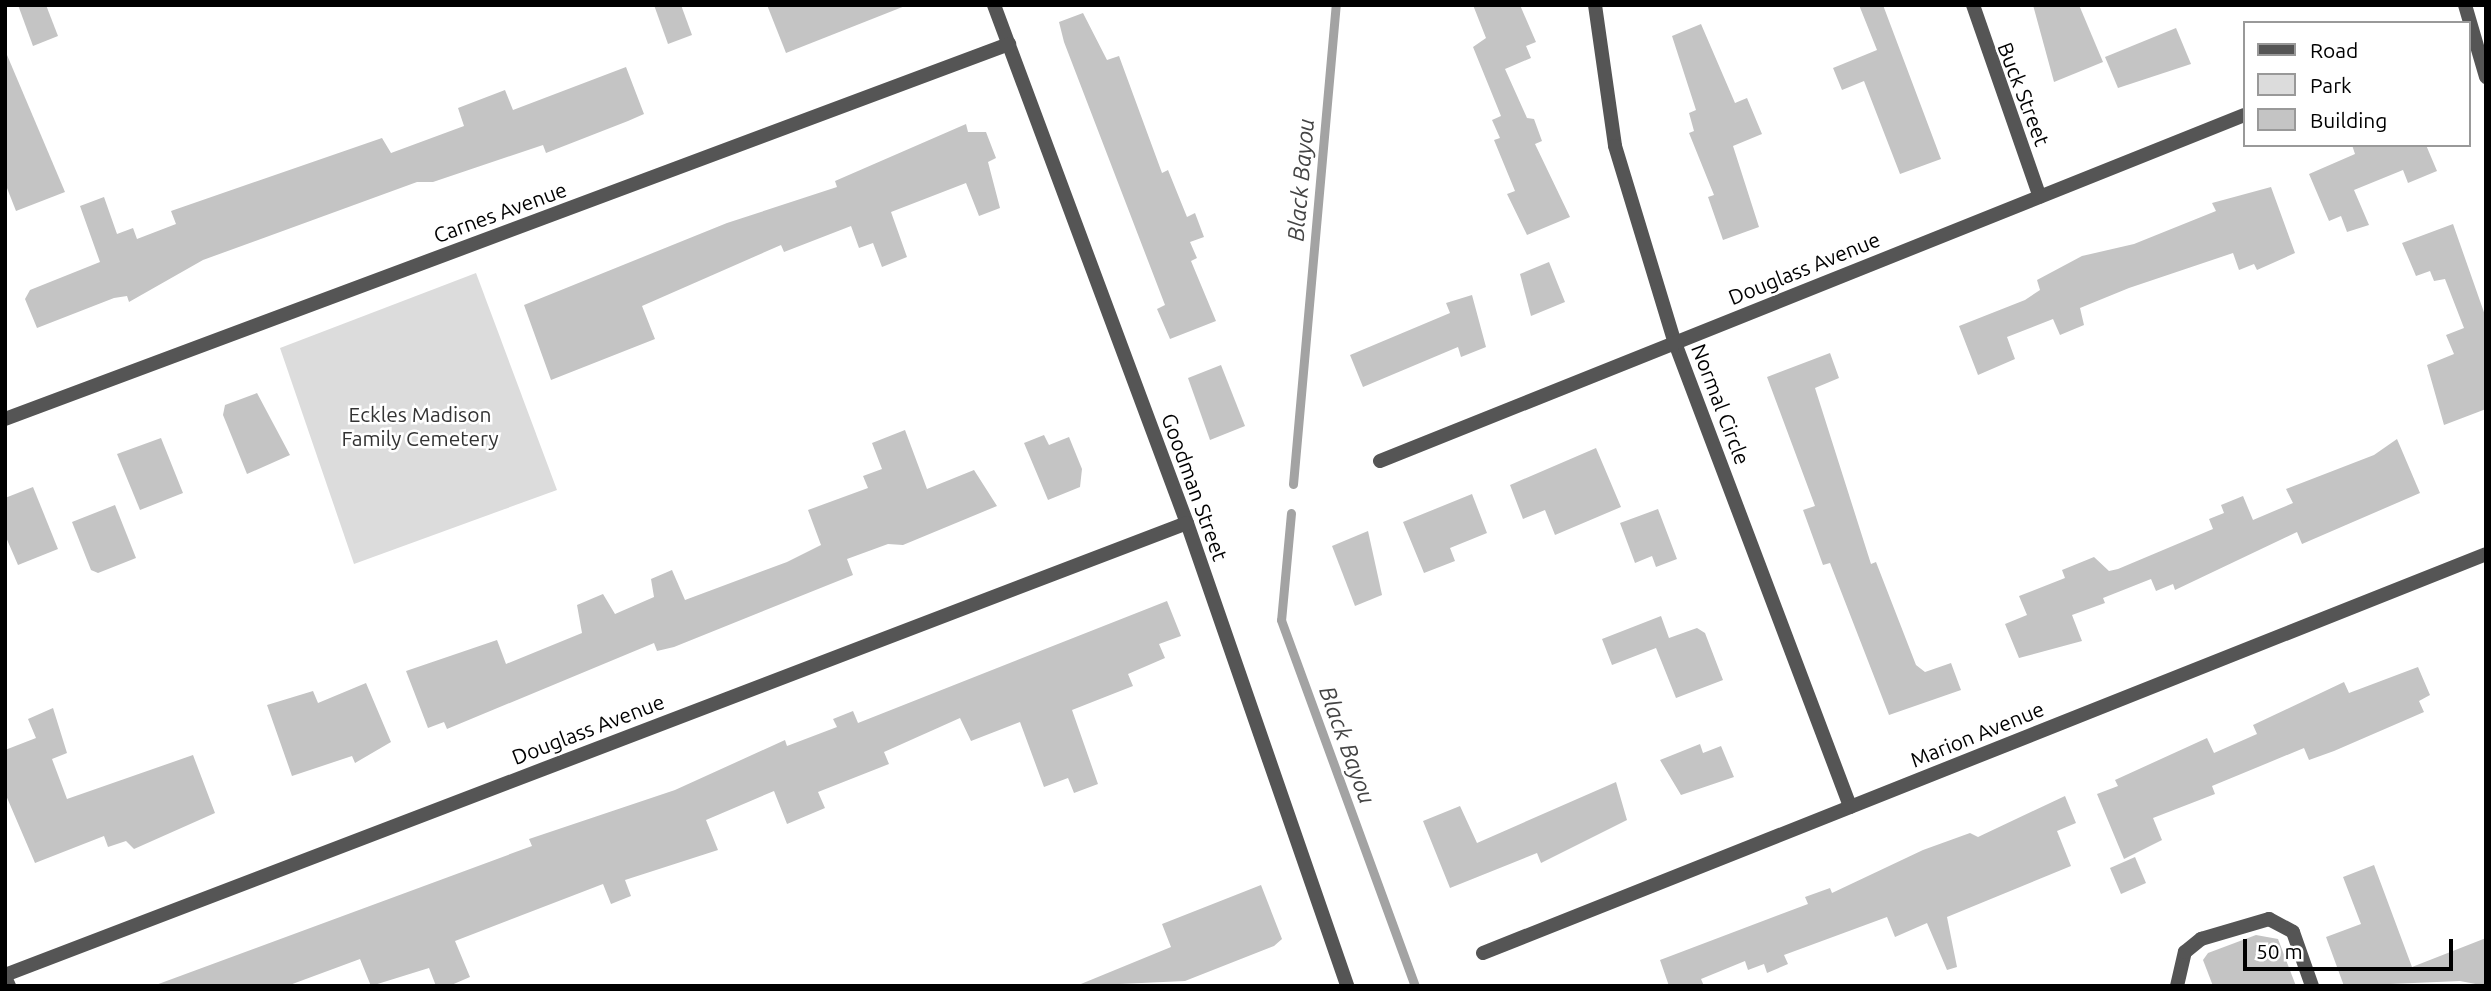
<!DOCTYPE html>
<style>
body{margin:0}
#map{position:relative;width:2491px;height:991px;overflow:hidden;background:#fff;font-family:Ubuntu,sans-serif}
div>[style]{position:absolute}
.green>*{inset:0;background:#dcdcdc}
.stream>*{height:9px;margin:-4.5px;padding:0 4.5px;transform-origin:4.5px;border-radius:4.5px;background:#a3a3a3}
.building>*{inset:0;background:#c4c4c4}
.service>*{height:14px;margin:-7px;padding:0 7px;transform-origin:7px;border-radius:7px;background:#555}
.minor>*{height:14px;margin:-7px;padding:0 7px;transform-origin:7px;border-radius:7px;background:#555}
.tertiary>*{height:14px;margin:-7px;padding:0 7px;transform-origin:7px;border-radius:7px;background:#555}
span{translate:-50% -50%;white-space:nowrap;text-align:center;line-height:1.15;-webkit-text-stroke:5px #fff;paint-order:stroke}
.street-label{font-size:21px;color:#000}
.park-label{font-size:21px;color:#333}
.water-label{font-size:23px;color:#444;font-style:italic}
.frame{position:absolute;inset:0;border:7px solid #000;pointer-events:none}
.legend{position:absolute;left:2243px;top:21px;width:228px;height:126px;box-sizing:border-box;background:#fff;border:2px solid #999;margin:0;padding:9px 12px;list-style:none;font-size:21px;color:#000}
.legend li{display:flex;align-items:center;gap:14px;height:35px}
.legend b{width:35px;border:2px solid #999}
.scale{position:absolute;left:2243px;top:939px;width:210px;height:32px;box-sizing:border-box;border:4px solid #000;border-top:0;padding-left:9px;font-size:21px;line-height:24px;white-space:nowrap;color:#000;-webkit-text-stroke:5px #fff;paint-order:stroke}
</style>
<div id="map">
<div class="green">
<div style="clip-path:polygon(476px 273px,557px 490px,354px 564px,280px 348px)"></div>
</div>
<div class="stream">
<div style="left:1293px;top:484px;width:481px;rotate:-84.9deg"></div>
<div style="left:1291px;top:513px;width:107px;rotate:95.3deg"></div>
<div style="left:1281px;top:620px;width:388px;rotate:69.9deg"></div>
</div>
<div class="building">
<div style="clip-path:polygon(18px 5px,46px 5px,58px 36px,33px 46px)"></div>
<div style="clip-path:polygon(654px 5px,681px 5px,692px 35px,668px 44px)"></div>
<div style="clip-path:polygon(767px 5px,905px 5px,905px 6px,786px 53px)"></div>
<div style="clip-path:polygon(1473px 5px,1520px 5px,1536px 42px,1526px 46px,1531px 58px,1505px 69px,1527px 118px,1534px 119px,1542px 141px,1535px 144px,1570px 217px,1527px 235px,1507px 194px,1515px 191px,1494px 140px,1500px 138px,1492px 120px,1501px 116px,1473px 47px,1486px 38px)"></div>
<div style="clip-path:polygon(1859px 5px,1883px 5px,1941px 159px,1900px 174px,1864px 81px,1842px 90px,1833px 68px,1877px 50px)"></div>
<div style="clip-path:polygon(2033px 5px,2079px 5px,2103px 62px,2054px 82px)"></div>
<div style="clip-path:polygon(1083px 13px,1107px 60px,1119px 56px,1162px 173px,1168px 170px,1187px 217px,1195px 213px,1204px 237px,1190px 242px,1197px 258px,1191px 261px,1216px 321px,1170px 339px,1157px 309px,1165px 305px,1064px 42px,1059px 22px)"></div>
<div style="clip-path:polygon(1701px 24px,1735px 103px,1747px 98px,1762px 134px,1733px 146px,1759px 227px,1723px 240px,1708px 197px,1714px 195px,1689px 133px,1694px 131px,1689px 113px,1696px 110px,1672px 36px)"></div>
<div style="clip-path:polygon(2176px 28px,2191px 64px,2118px 88px,2105px 57px)"></div>
<div style="clip-path:polygon(7px 55px,65px 192px,16px 211px,5px 183px)"></div>
<div style="clip-path:polygon(626px 67px,644px 114px,628px 121px,546px 153px,543px 145px,433px 182px,417px 182px,203px 260px,129px 302px,127px 296px,114px 298px,37px 328px,25px 299px,30px 290px,100px 262px,80px 206px,104px 197px,117px 234px,133px 228px,137px 239px,176px 224px,171px 211px,382px 138px,391px 153px,464px 126px,458px 108px,505px 90px,513px 110px)"></div>
<div style="clip-path:polygon(966px 124px,968px 132px,986px 132px,996px 158px,988px 162px,1000px 208px,979px 216px,966px 183px,891px 212px,907px 257px,882px 267px,873px 243px,859px 248px,851px 226px,784px 252px,781px 245px,642px 306px,655px 339px,551px 380px,524px 305px,727px 223px,837px 187px,835px 181px)"></div>
<div style="clip-path:polygon(2352px 145px,2426px 145px,2437px 171px,2408px 183px,2403px 170px,2354px 190px,2369px 225px,2347px 232px,2341px 216px,2329px 221px,2309px 174px,2355px 154px)"></div>
<div style="clip-path:polygon(2271px 187px,2295px 253px,2257px 270px,2254px 264px,2239px 270px,2233px 253px,2129px 288px,2080px 308px,2084px 325px,2060px 335px,2053px 319px,2007px 337px,2015px 359px,1978px 375px,1959px 326px,2025px 300px,2040px 290px,2037px 280px,2082px 256px,2134px 244px,2216px 211px,2212px 203px)"></div>
<div style="clip-path:polygon(2453px 224px,2486px 318px,2486px 409px,2444px 425px,2427px 365px,2454px 354px,2446px 335px,2464px 328px,2445px 279px,2434px 281px,2430px 271px,2416px 276px,2402px 243px)"></div>
<div style="clip-path:polygon(1549px 262px,1565px 302px,1531px 316px,1520px 274px)"></div>
<div style="clip-path:polygon(1472px 295px,1486px 347px,1461px 357px,1458px 347px,1363px 387px,1350px 355px,1450px 313px,1446px 303px)"></div>
<div style="clip-path:polygon(1830px 353px,1839px 378px,1815px 388px,1871px 564px,1876px 562px,1916px 665px,1925px 672px,1951px 663px,1961px 690px,1889px 715px,1830px 563px,1823px 565px,1803px 510px,1815px 506px,1767px 377px)"></div>
<div style="clip-path:polygon(1221px 365px,1245px 426px,1210px 440px,1188px 378px)"></div>
<div style="clip-path:polygon(257px 393px,290px 455px,247px 474px,223px 415px,225px 405px)"></div>
<div style="clip-path:polygon(905px 430px,927px 489px,974px 470px,997px 506px,903px 545px,888px 544px,847px 559px,853px 575px,674px 647px,657px 651px,654px 643px,447px 729px,444px 722px,428px 728px,406px 671px,497px 640px,506px 664px,582px 633px,577px 605px,603px 594px,615px 614px,654px 597px,651px 579px,672px 570px,685px 600px,787px 562px,821px 545px,808px 510px,868px 488px,863px 476px,882px 469px,872px 443px)"></div>
<div style="clip-path:polygon(1044px 435px,1049px 445px,1069px 437px,1082px 469px,1080px 487px,1048px 500px,1024px 443px)"></div>
<div style="clip-path:polygon(161px 438px,183px 493px,140px 510px,117px 454px)"></div>
<div style="clip-path:polygon(2397px 439px,2420px 493px,2302px 544px,2297px 532px,2175px 590px,2173px 584px,2156px 591px,2151px 579px,2103px 598px,2105px 603px,2072px 615px,2082px 641px,2019px 658px,2005px 624px,2027px 615px,2019px 596px,2065px 578px,2062px 570px,2094px 557px,2109px 571px,2118px 569px,2213px 529px,2209px 519px,2224px 513px,2221px 505px,2243px 496px,2253px 520px,2293px 503px,2286px 489px,2374px 455px)"></div>
<div style="clip-path:polygon(1596px 448px,1621px 507px,1555px 535px,1545px 510px,1523px 519px,1510px 485px)"></div>
<div style="clip-path:polygon(33px 487px,58px 549px,18px 565px,5px 535px,5px 498px)"></div>
<div style="clip-path:polygon(1472px 494px,1487px 533px,1450px 548px,1455px 561px,1424px 573px,1403px 522px)"></div>
<div style="clip-path:polygon(115px 505px,136px 558px,98px 573px,91px 570px,72px 522px)"></div>
<div style="clip-path:polygon(1658px 509px,1677px 559px,1656px 567px,1652px 556px,1635px 563px,1620px 523px)"></div>
<div style="clip-path:polygon(1368px 531px,1382px 595px,1355px 606px,1332px 546px)"></div>
<div style="clip-path:polygon(1167px 601px,1181px 636px,1159px 644px,1165px 658px,1128px 674px,1133px 686px,1072px 710px,1098px 784px,1074px 793px,1068px 778px,1044px 787px,1020px 722px,971px 741px,960px 718px,884px 752px,889px 764px,818px 792px,825px 808px,787px 824px,774px 791px,706px 820px,718px 850px,625px 880px,631px 896px,611px 904px,603px 884px,455px 941px,470px 977px,449px 986px,436px 986px,429px 968px,371px 986px,360px 959px,287px 986px,153px 986px,532px 846px,529px 839px,675px 790px,785px 740px,787px 746px,837px 727px,833px 719px,853px 711px,858px 723px)"></div>
<div style="clip-path:polygon(1661px 616px,1669px 638px,1697px 628px,1705px 633px,1723px 680px,1676px 698px,1656px 648px,1612px 665px,1602px 639px)"></div>
<div style="clip-path:polygon(2418px 667px,2430px 695px,2419px 701px,2424px 712px,2334px 751px,2309px 760px,2304px 748px,2212px 786px,2215px 794px,2153px 818px,2162px 840px,2124px 859px,2097px 794px,2118px 786px,2115px 780px,2207px 738px,2214px 753px,2257px 734px,2253px 725px,2344px 682px,2349px 693px)"></div>
<div style="clip-path:polygon(366px 683px,391px 742px,355px 763px,352px 756px,292px 776px,267px 705px,313px 691px,318px 703px)"></div>
<div style="clip-path:polygon(53px 708px,67px 753px,52px 759px,67px 799px,193px 755px,215px 813px,134px 849px,126px 841px,108px 847px,104px 836px,35px 863px,5px 793px,5px 750px,36px 738px,28px 719px)"></div>
<div style="clip-path:polygon(1700px 744px,1703px 753px,1721px 746px,1734px 777px,1681px 795px,1660px 760px)"></div>
<div style="clip-path:polygon(1616px 782px,1627px 820px,1541px 863px,1537px 853px,1450px 888px,1423px 821px,1460px 806px,1477px 843px)"></div>
<div style="clip-path:polygon(2065px 796px,2076px 823px,2057px 831px,2071px 866px,1947px 917px,1957px 967px,1947px 970px,1927px 923px,1895px 937px,1887px 917px,1784px 955px,1788px 964px,1767px 973px,1764px 964px,1748px 970px,1745px 961px,1701px 979px,1704px 986px,1669px 986px,1660px 960px,1808px 904px,1805px 897px,1830px 888px,1832px 893px,1923px 850px,1970px 833px,1978px 837px)"></div>
<div style="clip-path:polygon(2135px 857px,2146px 883px,2121px 894px,2110px 868px)"></div>
<div style="clip-path:polygon(2374px 865px,2412px 967px,2486px 938px,2486px 986px,2460px 981px,2344px 986px,2326px 937px,2361px 924px,2343px 877px)"></div>
<div style="clip-path:polygon(1261px 885px,1282px 939px,1274px 946px,1185px 981px,1076px 986px,1171px 947px,1162px 924px)"></div>
<div style="clip-path:polygon(2256px 935px,2278px 939px,2296px 986px,2213px 986px,2203px 960px,2208px 953px)"></div>
</div>
<div class="service">
<div style="left:2177px;top:986px;width:35px;rotate:-77deg"></div>
<div style="left:2185px;top:952px;width:21px;rotate:-39deg"></div>
<div style="left:2201px;top:939px;width:71px;rotate:-16.4deg"></div>
<div style="left:2269px;top:919px;width:27px;rotate:28deg"></div>
<div style="left:2293px;top:932px;width:57px;rotate:70.6deg"></div>
</div>
<div class="minor">
<div style="left:994px;top:5px;width:553px;rotate:69.57deg"></div>
<div style="left:1187px;top:523px;width:490px;rotate:70.9deg"></div>
<div style="left:1595px;top:5px;width:142px;rotate:81.9deg"></div>
<div style="left:1615px;top:146px;width:206px;rotate:73.1deg"></div>
<div style="left:1675px;top:343px;width:496px;rotate:69.3deg"></div>
<div style="left:1973px;top:5px;width:203px;rotate:70.8deg"></div>
<div style="left:2465px;top:5px;width:75px;rotate:73.7deg"></div>
<div style="left:5px;top:419px;width:1072px;rotate:-20.48deg"></div>
<div style="left:1380px;top:461px;width:931px;rotate:-21.82deg"></div>
<div style="left:1483px;top:953px;width:1079px;rotate:-21.69deg"></div>
<div style="left:5px;top:975px;width:1265px;rotate:-20.93deg"></div>
</div>
<div class="tertiary">
<div style="left:5px;top:977px;width:10px;rotate:66deg"></div>
</div>
<div class="street-label">
<span style="left:2024px;top:94px;rotate:69deg">Buck Street</span>
<span style="left:500px;top:212px;rotate:-20deg">Carnes Avenue</span>
<span style="left:1804px;top:268px;rotate:-22deg">Douglass Avenue</span>
<span style="left:1721px;top:404px;rotate:69deg">Normal Circle</span>
<span style="left:1195px;top:487px;rotate:70deg">Goodman Street</span>
<span style="left:588px;top:729px;rotate:-21deg">Douglass Avenue</span>
<span style="left:1977px;top:734px;rotate:-22deg">Marion Avenue</span>
</div>
<div class="park-label">
<span style="left:420px;top:426px">Eckles Madison<br>Family Cemetery</span>
</div>
<div class="water-label">
<span style="left:1301px;top:180px;rotate:-85deg">Black Bayou</span>
<span style="left:1347px;top:745px;rotate:70deg">Black Bayou</span>
</div>
<div class="frame"></div>
<ul class="legend">
<li><b style="height:9px;background:#555"></b>Road</li>
<li><b style="height:19px;background:#dcdcdc"></b>Park</li>
<li><b style="height:19px;background:#c4c4c4"></b>Building</li>
</ul>
<div class="scale">50 m</div>
</div>
